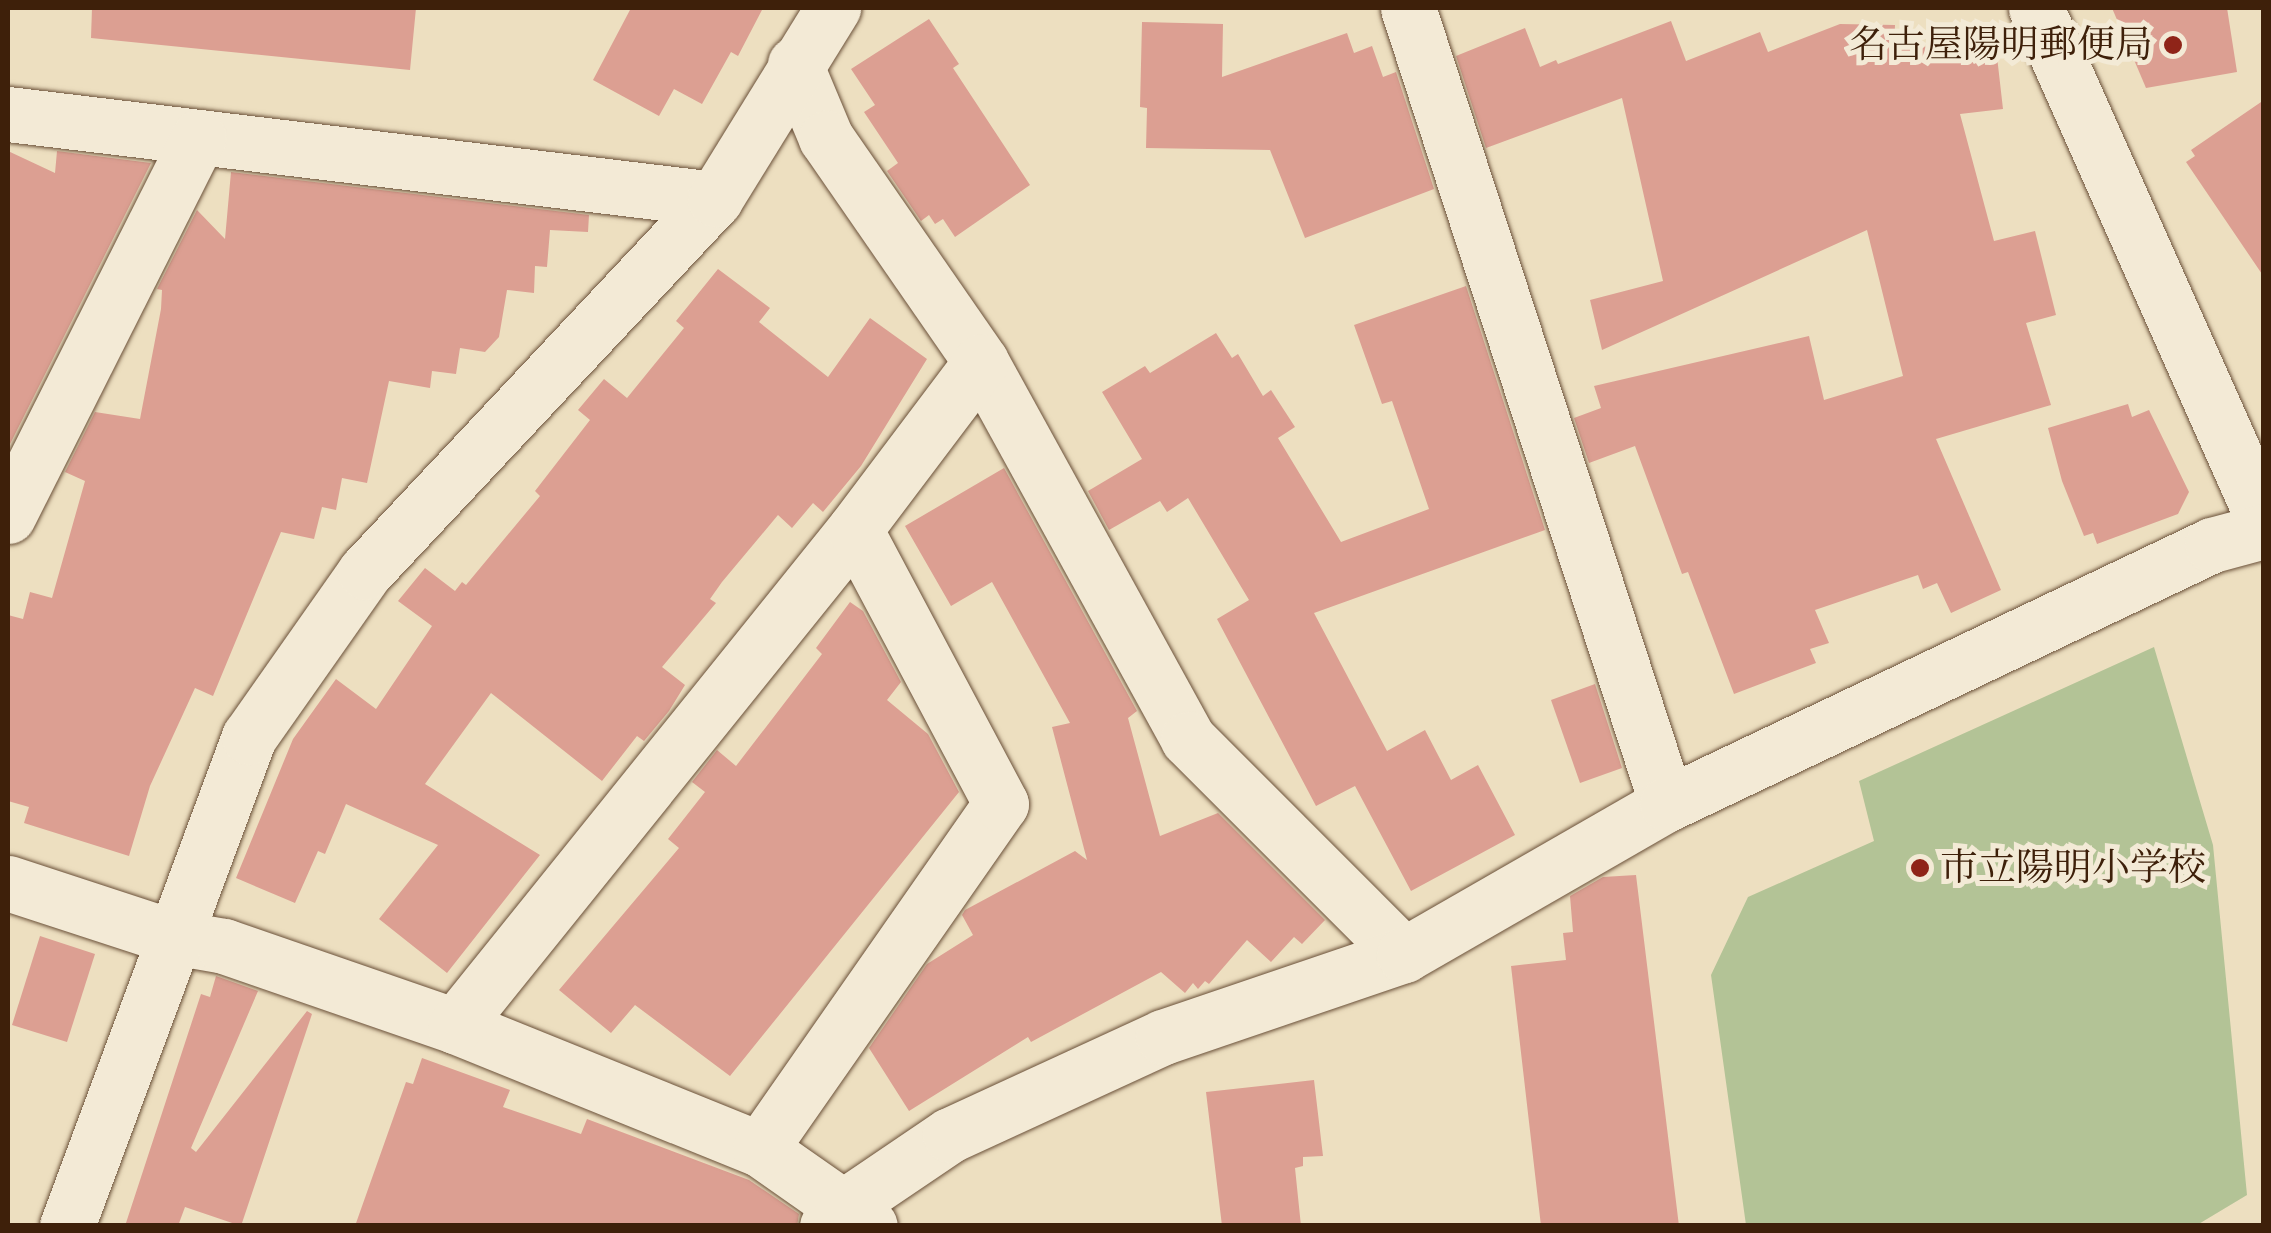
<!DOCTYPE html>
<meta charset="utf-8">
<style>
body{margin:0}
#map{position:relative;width:2271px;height:1233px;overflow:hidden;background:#eddfc0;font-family:Alegreya,"Noto Serif JP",serif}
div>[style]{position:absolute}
.green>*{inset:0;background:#b3c396}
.building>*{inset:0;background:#dc9f92}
.roads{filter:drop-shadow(0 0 2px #6a5038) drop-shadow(0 0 2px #6a5038)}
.minor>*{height:55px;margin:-27.5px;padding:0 27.5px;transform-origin:27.5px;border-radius:27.5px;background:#f3ead6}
.dots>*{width:28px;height:28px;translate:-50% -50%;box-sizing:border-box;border:5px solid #f3ead6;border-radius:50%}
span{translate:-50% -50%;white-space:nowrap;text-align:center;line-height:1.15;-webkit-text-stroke:10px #f3ead6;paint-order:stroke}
.poi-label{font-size:38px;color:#3e200a}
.right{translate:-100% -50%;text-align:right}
.left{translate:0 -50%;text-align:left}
.frame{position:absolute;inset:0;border:10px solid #3e200a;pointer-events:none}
</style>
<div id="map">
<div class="green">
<div style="clip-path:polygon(2154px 647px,2213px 845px,2247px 1195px,2197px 1225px,1746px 1225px,1711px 975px,1748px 897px,1874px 841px,1859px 781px)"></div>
</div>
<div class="building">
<div style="clip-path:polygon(92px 8px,416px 8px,410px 70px,91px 38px)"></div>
<div style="clip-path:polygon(631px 8px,763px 8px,738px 56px,731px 52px,702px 104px,674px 89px,659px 116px,593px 80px)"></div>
<div style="clip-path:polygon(2112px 8px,2227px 8px,2237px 72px,2146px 88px)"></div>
<div style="clip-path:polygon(929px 19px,959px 64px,953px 68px,1030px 185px,955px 237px,943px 219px,935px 224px,929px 215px,921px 221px,887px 171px,898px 163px,864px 112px,875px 105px,851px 69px)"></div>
<div style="clip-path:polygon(1671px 21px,1686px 61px,1760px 32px,1768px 52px,1840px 24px,1895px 25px,1894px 50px,1995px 39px,2003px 109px,1960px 114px,1994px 241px,2035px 231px,2056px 315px,2026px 323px,2051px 405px,1936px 439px,2001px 590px,1951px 613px,1937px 583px,1923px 589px,1918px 575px,1815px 610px,1829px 643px,1810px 649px,1816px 663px,1734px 694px,1688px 572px,1682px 574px,1635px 446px,1589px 463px,1574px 418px,1601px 408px,1594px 386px,1809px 336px,1824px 400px,1903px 376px,1867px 230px,1602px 350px,1590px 300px,1663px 281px,1622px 98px,1486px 148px,1456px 56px,1525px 28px,1540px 67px,1556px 60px,1558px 64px)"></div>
<div style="clip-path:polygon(1142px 22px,1223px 24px,1222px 77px,1347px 33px,1354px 53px,1372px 46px,1383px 77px,1396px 72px,1434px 189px,1305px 238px,1270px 150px,1146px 148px,1147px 108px,1140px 107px)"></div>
<div style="clip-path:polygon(2264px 100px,2264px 277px,2186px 162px,2195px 156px,2191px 150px)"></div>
<div style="clip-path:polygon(8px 151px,55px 173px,57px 151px,151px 163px,8px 448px)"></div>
<div style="clip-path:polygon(231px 172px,589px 215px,588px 232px,550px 230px,547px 267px,535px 266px,534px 293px,507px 290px,499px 337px,485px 352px,460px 348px,456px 374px,432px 371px,430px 388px,389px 381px,367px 483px,342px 478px,336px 510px,322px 507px,314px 539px,281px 532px,213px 696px,195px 688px,150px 786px,129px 856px,24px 823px,29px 807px,8px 801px,8px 615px,23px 619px,30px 592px,52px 598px,85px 481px,65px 472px,95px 412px,140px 419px,161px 309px,162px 290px,157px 289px,197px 210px,225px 239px)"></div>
<div style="clip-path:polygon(718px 269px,770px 308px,759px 322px,828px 377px,870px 318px,927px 359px,861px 466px,823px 512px,813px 503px,792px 528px,778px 515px,722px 582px,710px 599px,716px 603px,662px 667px,685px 685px,669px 711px,644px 741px,637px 736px,602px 781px,491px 693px,425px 784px,540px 855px,447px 973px,379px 919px,438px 845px,346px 804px,325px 854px,318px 851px,295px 903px,236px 878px,293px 739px,336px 679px,376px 709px,432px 626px,398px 601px,425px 568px,455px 591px,462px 582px,466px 585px,540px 496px,535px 491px,590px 420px,578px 410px,604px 379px,627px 398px,684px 328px,676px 321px)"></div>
<div style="clip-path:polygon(1466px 286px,1545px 530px,1314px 613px,1387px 751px,1425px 730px,1451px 780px,1478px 765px,1515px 835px,1411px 891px,1355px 786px,1316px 806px,1217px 619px,1249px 600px,1188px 498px,1167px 512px,1160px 501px,1109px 530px,1088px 491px,1142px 459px,1102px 392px,1145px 366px,1150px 373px,1216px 333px,1232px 358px,1238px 354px,1263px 396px,1271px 390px,1295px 427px,1278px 438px,1341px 542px,1429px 509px,1392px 401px,1382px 404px,1354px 325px)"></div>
<div style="clip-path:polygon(2128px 404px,2132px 417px,2149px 410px,2189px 492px,2178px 514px,2097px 544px,2093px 533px,2084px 536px,2062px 481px,2048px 428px)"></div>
<div style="clip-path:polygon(1004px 468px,1137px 711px,1128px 718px,1160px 836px,1218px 813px,1325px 920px,1302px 944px,1294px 937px,1271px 962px,1247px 940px,1209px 984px,1205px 981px,1198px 989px,1193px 983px,1185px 993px,1161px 972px,1031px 1042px,1028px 1037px,909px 1111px,869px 1048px,927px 964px,973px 935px,962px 915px,965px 910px,1075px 851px,1087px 860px,1052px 727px,1070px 723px,992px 582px,951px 606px,905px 526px)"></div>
<div style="clip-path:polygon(850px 602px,863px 611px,901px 682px,887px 700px,928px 734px,959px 792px,730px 1076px,635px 1005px,611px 1033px,559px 990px,679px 848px,668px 839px,705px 792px,692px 782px,717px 750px,736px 766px,822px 654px,816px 648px)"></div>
<div style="clip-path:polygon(1595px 684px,1622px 768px,1580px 783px,1551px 700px)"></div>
<div style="clip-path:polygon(1636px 875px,1679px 1226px,1541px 1226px,1511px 966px,1566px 960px,1563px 933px,1573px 932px,1570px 896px,1603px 877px)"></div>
<div style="clip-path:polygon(40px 936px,95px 954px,67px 1042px,12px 1025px)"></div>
<div style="clip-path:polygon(216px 976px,258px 991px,191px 1148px,196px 1152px,307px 1011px,312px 1014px,241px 1226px,185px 1207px,178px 1226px,125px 1226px,201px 994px,210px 997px)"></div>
<div style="clip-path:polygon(422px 1058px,510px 1090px,503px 1107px,581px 1134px,587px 1119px,749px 1180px,799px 1214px,797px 1226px,355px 1226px,406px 1082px,413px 1084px)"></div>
<div style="clip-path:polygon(1314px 1080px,1323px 1156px,1303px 1157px,1303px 1166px,1295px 1168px,1301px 1226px,1222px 1226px,1206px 1092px)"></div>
</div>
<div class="roads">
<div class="minor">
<div style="left:1408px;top:8px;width:837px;rotate:71.98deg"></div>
<div style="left:2036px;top:8px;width:561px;rotate:66.04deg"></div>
<div style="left:795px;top:64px;width:80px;rotate:67.3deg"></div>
<div style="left:826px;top:138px;width:272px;rotate:55.3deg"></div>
<div style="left:981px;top:362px;width:430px;rotate:61.2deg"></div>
<div style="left:1188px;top:739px;width:305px;rotate:45deg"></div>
<div style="left:8px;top:114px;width:712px;rotate:6.86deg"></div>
<div style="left:8px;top:516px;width:424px;rotate:-63.3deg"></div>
<div style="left:8px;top:883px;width:174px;rotate:18.1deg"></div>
<div style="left:173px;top:937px;width:52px;rotate:10deg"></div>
<div style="left:224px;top:946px;width:244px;rotate:19.1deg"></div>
<div style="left:455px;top:1026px;width:329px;rotate:22deg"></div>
<div style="left:760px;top:1149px;width:134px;rotate:35deg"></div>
<div style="left:455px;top:1026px;width:638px;rotate:-51.17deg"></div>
<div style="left:855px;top:529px;width:209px;rotate:-53deg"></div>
<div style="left:760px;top:1149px;width:421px;rotate:-55.1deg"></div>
<div style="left:1001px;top:804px;width:311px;rotate:-118deg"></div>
<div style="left:67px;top:1226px;width:522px;rotate:-69.59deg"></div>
<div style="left:249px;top:737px;width:202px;rotate:-54.9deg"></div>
<div style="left:365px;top:572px;width:511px;rotate:-46.82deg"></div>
<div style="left:715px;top:199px;width:225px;rotate:-58.3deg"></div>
<div style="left:827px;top:1226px;width:23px;rotate:-50deg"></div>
<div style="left:842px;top:1208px;width:130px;rotate:-34.1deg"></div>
<div style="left:950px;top:1135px;width:234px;rotate:-24.7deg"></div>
<div style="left:1163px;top:1037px;width:255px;rotate:-18.8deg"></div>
<div style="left:1404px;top:955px;width:303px;rotate:-29.9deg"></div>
<div style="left:1667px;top:804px;width:603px;rotate:-25.42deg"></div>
<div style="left:2212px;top:545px;width:54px;rotate:-15.1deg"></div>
</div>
</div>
<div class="dots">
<div style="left:2173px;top:45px;background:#8f2418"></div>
<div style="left:1920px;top:868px;background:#8f2418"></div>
</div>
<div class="poi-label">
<span class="right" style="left:2153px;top:45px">名古屋陽明郵便局</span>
<span class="left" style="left:1940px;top:868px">市立陽明小学校</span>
</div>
<div class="frame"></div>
</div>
